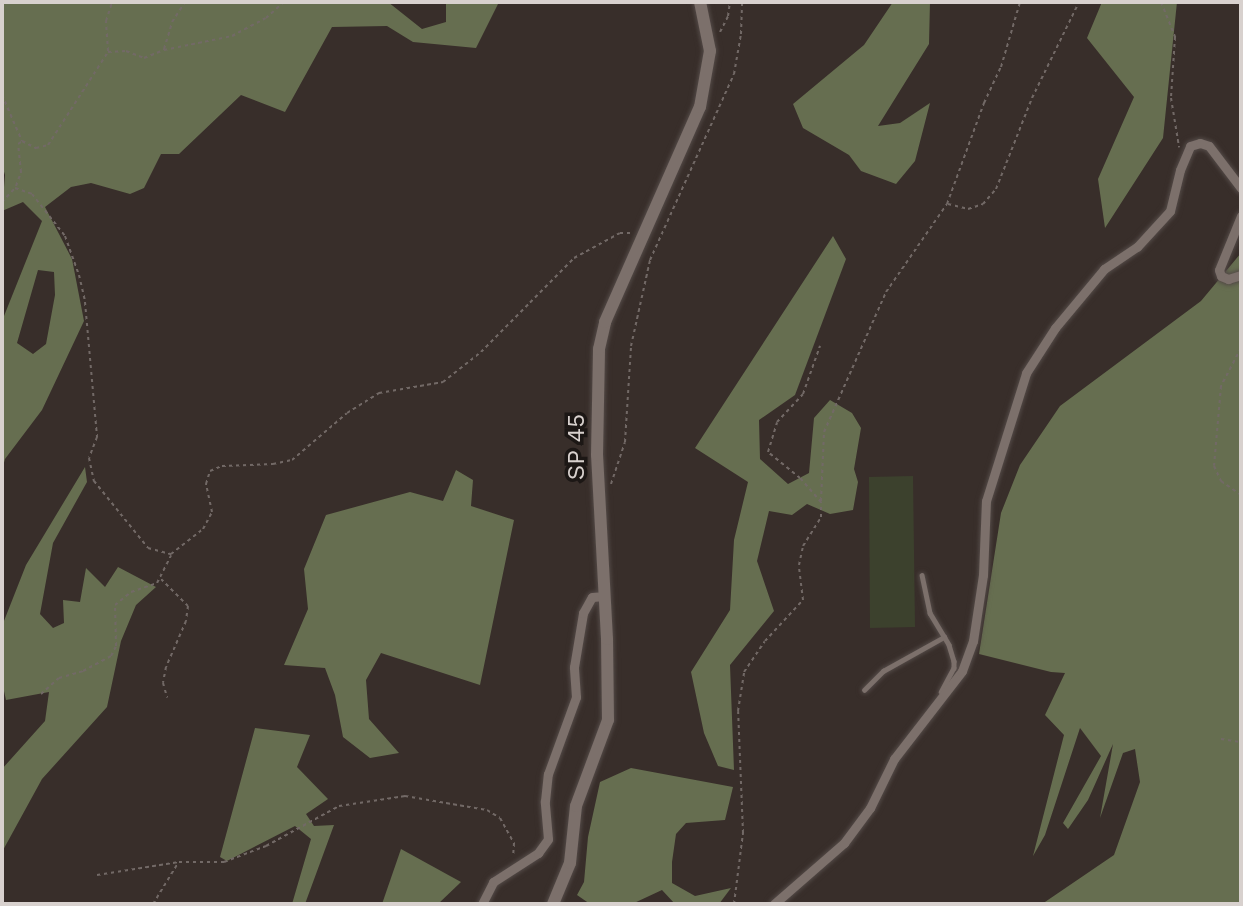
<!DOCTYPE html>
<style>
body{margin:0}
#map{position:relative;width:1243px;height:906px;overflow:hidden;background:#382e2a;font-family:"Work Sans",sans-serif}
div>[style]{position:absolute}
.green>*{inset:0;background:#3c412d}
.forest>*{inset:0;background:#666e50}
.path>*{height:2px;margin-top:-1px;transform-origin:0;background:repeating-linear-gradient(90deg,#726966 0 3.5px,transparent 0 7px)}
.roads{filter:drop-shadow(0 0 2px #534a47) drop-shadow(0 0 2px #534a47)}
.lane>*{height:4.5px;margin:-2.25px;padding:0 2.25px;transform-origin:2.25px;border-radius:2.25px;background:#7c706b}
.street>*{height:9px;margin:-4.5px;padding:0 4.5px;transform-origin:4.5px;border-radius:4.5px;background:#7c706b}
.secondary>*{height:12px;margin:-6px;padding:0 6px;transform-origin:6px;border-radius:6px;background:#7c706b}
span{translate:-50% -50%;white-space:nowrap;text-align:center;line-height:1.15;-webkit-text-stroke:7px #1c1715;paint-order:stroke}
.street-label{font-size:24px;color:#d8d1ce}
.frame{position:absolute;inset:0;border:4px solid #d8d1ce;pointer-events:none}
</style>
<div id="map">
<div class="green">
<div style="clip-path:polygon(913px 476px,915px 627px,870px 628px,869px 477px)"></div>
</div>
<div class="forest">
<div style="clip-path:polygon(evenodd,2px 2px,388px 2px,422px 29px,446px 22px,446px 2px,499px 2px,476px 48px,413px 42px,387px 26px,332px 27px,285px 112px,241px 95px,179px 154px,161px 154px,144px 188px,130px 194px,91px 183px,71px 187px,45px 207px,72px 259px,84px 321px,42px 410px,5px 459px,2px 470px,2px 321px,42px 221px,23px 202px,2px 211px,5px 175px,2px 165px,2px 2px,38px 270px,54px 272px,55px 295px,46px 344px,33px 354px,17px 343px,38px 270px)"></div>
<div style="clip-path:polygon(893px 2px,930px 2px,929px 44px,878px 126px,900px 123px,930px 103px,915px 161px,896px 184px,861px 171px,849px 155px,803px 128px,793px 104px,864px 45px)"></div>
<div style="clip-path:polygon(1102px 2px,1177px 2px,1163px 138px,1105px 228px,1098px 179px,1134px 97px,1087px 38px)"></div>
<div style="clip-path:polygon(833px 236px,846px 259px,795px 395px,759px 420px,760px 459px,788px 484px,809px 473px,814px 418px,830px 400px,852px 413px,861px 428px,854px 469px,858px 482px,853px 510px,830px 514px,807px 504px,792px 515px,769px 511px,757px 561px,774px 611px,730px 665px,734px 770px,718px 766px,704px 733px,691px 672px,730px 610px,734px 540px,748px 482px,695px 448px)"></div>
<div style="clip-path:polygon(1241px 253px,1241px 904px,1042px 904px,1114px 855px,1140px 782px,1135px 749px,1123px 753px,1100px 818px,1113px 744px,1088px 800px,1068px 829px,1063px 823px,1101px 756px,1080px 728px,1045px 835px,1033px 856px,1064px 735px,1045px 715px,1065px 673px,1051px 672px,979px 654px,1001px 513px,1020px 465px,1060px 406px,1201px 301px)"></div>
<div style="clip-path:polygon(85px 467px,87px 482px,53px 543px,40px 614px,53px 628px,64px 623px,63px 600px,80px 602px,86px 568px,105px 587px,118px 567px,156px 587px,136px 605px,121px 641px,107px 707px,42px 779px,2px 852px,2px 769px,45px 721px,49px 692px,6px 700px,2px 682px,2px 626px,26px 565px)"></div>
<div style="clip-path:polygon(456px 470px,473px 480px,471px 506px,514px 520px,480px 685px,381px 653px,366px 680px,369px 719px,399px 753px,370px 758px,343px 737px,335px 695px,325px 668px,284px 665px,308px 609px,304px 569px,326px 515px,410px 492px,443px 501px)"></div>
<div style="clip-path:polygon(255px 728px,310px 735px,297px 767px,328px 799px,306px 814px,314px 826px,334px 825px,305px 904px,292px 904px,311px 839px,295px 826px,227px 861px,220px 857px)"></div>
<div style="clip-path:polygon(631px 768px,733px 787px,725px 820px,686px 823px,676px 834px,672px 862px,672px 883px,695px 896px,731px 888px,719px 904px,675px 904px,662px 890px,632px 904px,590px 904px,577px 895px,584px 882px,588px 837px,600px 782px)"></div>
<div style="clip-path:polygon(401px 849px,461px 882px,438px 904px,382px 904px)"></div>
</div>
<div class="path">
<div style="left:1161px;top:2px;width:38px;rotate:68deg"></div>
<div style="left:1175px;top:37px;width:61px;rotate:93.8deg"></div>
<div style="left:1171px;top:98px;width:50px;rotate:80.7deg"></div>
<div style="left:2px;top:16px;width:17px;rotate:90deg"></div>
<div style="left:720px;top:32px;width:18px;rotate:-63deg"></div>
<div style="left:728px;top:16px;width:14px;rotate:-82deg"></div>
<div style="left:164px;top:49px;width:28px;rotate:-73deg"></div>
<div style="left:172px;top:22px;width:24px;rotate:-57deg"></div>
<div style="left:108px;top:51px;width:30px;rotate:-94deg"></div>
<div style="left:106px;top:21px;width:20px;rotate:-72deg"></div>
<div style="left:2px;top:95px;width:50px;rotate:66.5deg"></div>
<div style="left:22px;top:141px;width:16px;rotate:27deg"></div>
<div style="left:36px;top:148px;width:12px;rotate:-14deg"></div>
<div style="left:48px;top:145px;width:111px;rotate:-57.2deg"></div>
<div style="left:108px;top:52px;width:18px;rotate:-3deg"></div>
<div style="left:126px;top:51px;width:19px;rotate:21deg"></div>
<div style="left:144px;top:58px;width:22px;rotate:-22deg"></div>
<div style="left:164px;top:50px;width:69px;rotate:-11.6deg"></div>
<div style="left:232px;top:36px;width:38px;rotate:-28deg"></div>
<div style="left:266px;top:18px;width:24px;rotate:-42deg"></div>
<div style="left:16px;top:186px;width:15px;rotate:-70deg"></div>
<div style="left:21px;top:172px;width:28px;rotate:-96deg"></div>
<div style="left:18px;top:144px;width:4px;rotate:-34deg"></div>
<div style="left:2px;top:202px;width:19px;rotate:-47deg"></div>
<div style="left:15px;top:188px;width:18px;rotate:19deg"></div>
<div style="left:32px;top:194px;width:53px;rotate:51.8deg"></div>
<div style="left:65px;top:236px;width:41px;rotate:70.3deg"></div>
<div style="left:79px;top:275px;width:28px;rotate:77deg"></div>
<div style="left:85px;top:302px;width:136px;rotate:84.9deg"></div>
<div style="left:97px;top:437px;width:22px;rotate:111deg"></div>
<div style="left:89px;top:458px;width:24px;rotate:78deg"></div>
<div style="left:94px;top:481px;width:86px;rotate:51.1deg"></div>
<div style="left:148px;top:548px;width:24px;rotate:15deg"></div>
<div style="left:171px;top:554px;width:41px;rotate:-38deg"></div>
<div style="left:203px;top:529px;width:19px;rotate:-62deg"></div>
<div style="left:212px;top:512px;width:29px;rotate:-102deg"></div>
<div style="left:206px;top:484px;width:14px;rotate:-73deg"></div>
<div style="left:210px;top:471px;width:13px;rotate:-23deg"></div>
<div style="left:222px;top:466px;width:51px;rotate:-2.2deg"></div>
<div style="left:273px;top:464px;width:19px;rotate:-12deg"></div>
<div style="left:292px;top:460px;width:72px;rotate:-40.5deg"></div>
<div style="left:347px;top:413px;width:38px;rotate:-32deg"></div>
<div style="left:379px;top:393px;width:65px;rotate:-9.8deg"></div>
<div style="left:443px;top:382px;width:48px;rotate:-38.3deg"></div>
<div style="left:481px;top:352px;width:132px;rotate:-45.3deg"></div>
<div style="left:574px;top:258px;width:52px;rotate:-28.5deg"></div>
<div style="left:620px;top:233px;width:10px"></div>
<div style="left:948px;top:204px;width:21px;rotate:14deg"></div>
<div style="left:968px;top:209px;width:16px;rotate:-18deg"></div>
<div style="left:983px;top:204px;width:20px;rotate:-49deg"></div>
<div style="left:996px;top:189px;width:98px;rotate:-68.4deg"></div>
<div style="left:1032px;top:98px;width:107px;rotate:-63.9deg"></div>
<div style="left:1241px;top:348px;width:43px;rotate:117.8deg"></div>
<div style="left:1221px;top:386px;width:80px;rotate:95deg"></div>
<div style="left:1214px;top:466px;width:17px;rotate:65deg"></div>
<div style="left:1221px;top:481px;width:24px;rotate:35deg"></div>
<div style="left:611px;top:484px;width:44px;rotate:-71.6deg"></div>
<div style="left:625px;top:442px;width:96px;rotate:-86.4deg"></div>
<div style="left:631px;top:346px;width:88px;rotate:-77.5deg"></div>
<div style="left:650px;top:260px;width:204px;rotate:-65.7deg"></div>
<div style="left:734px;top:74px;width:41px;rotate:-80.1deg"></div>
<div style="left:741px;top:34px;width:32px;rotate:-88deg"></div>
<div style="left:821px;top:501px;width:69px;rotate:-87.5deg"></div>
<div style="left:824px;top:432px;width:153px;rotate:-66.1deg"></div>
<div style="left:886px;top:292px;width:107px;rotate:-55.3deg"></div>
<div style="left:947px;top:204px;width:108px;rotate:-69.9deg"></div>
<div style="left:984px;top:103px;width:40px;rotate:-65deg"></div>
<div style="left:1001px;top:67px;width:68px;rotate:-73.7deg"></div>
<div style="left:161px;top:579px;width:38px;rotate:45deg"></div>
<div style="left:188px;top:606px;width:15px;rotate:98deg"></div>
<div style="left:186px;top:621px;width:50px;rotate:113.5deg"></div>
<div style="left:166px;top:667px;width:16px;rotate:101deg"></div>
<div style="left:163px;top:683px;width:15px;rotate:74deg"></div>
<div style="left:41px;top:694px;width:24px;rotate:-42deg"></div>
<div style="left:59px;top:678px;width:25px;rotate:-16deg"></div>
<div style="left:83px;top:671px;width:32px;rotate:-28deg"></div>
<div style="left:111px;top:656px;width:11px;rotate:-63deg"></div>
<div style="left:116px;top:646px;width:41px;rotate:-91.4deg"></div>
<div style="left:115px;top:605px;width:21px;rotate:-39deg"></div>
<div style="left:131px;top:592px;width:28px;rotate:-19deg"></div>
<div style="left:157px;top:583px;width:31px;rotate:-63deg"></div>
<div style="left:1221px;top:739px;width:20px;rotate:9deg"></div>
<div style="left:97px;top:875px;width:83px;rotate:-9deg"></div>
<div style="left:179px;top:862px;width:45px"></div>
<div style="left:224px;top:862px;width:45px;rotate:-20.9deg"></div>
<div style="left:266px;top:846px;width:83px;rotate:-28.7deg"></div>
<div style="left:339px;top:806px;width:67px;rotate:-8.6deg"></div>
<div style="left:405px;top:796px;width:83px;rotate:9.7deg"></div>
<div style="left:487px;top:810px;width:15px;rotate:32deg"></div>
<div style="left:500px;top:818px;width:29px;rotate:61deg"></div>
<div style="left:514px;top:843px;width:13px;rotate:94deg"></div>
<div style="left:153px;top:904px;width:48px;rotate:-58.6deg"></div>
<div style="left:734px;top:904px;width:72px;rotate:-82.8deg"></div>
<div style="left:743px;top:833px;width:122px;rotate:-92.3deg"></div>
<div style="left:738px;top:711px;width:39px;rotate:-81deg"></div>
<div style="left:744px;top:672px;width:37px;rotate:-56deg"></div>
<div style="left:765px;top:641px;width:56px;rotate:-47.2deg"></div>
<div style="left:803px;top:600px;width:35px;rotate:-97deg"></div>
<div style="left:799px;top:565px;width:19px;rotate:-78deg"></div>
<div style="left:803px;top:546px;width:34px;rotate:-58deg"></div>
<div style="left:821px;top:517px;width:15px;rotate:-90deg"></div>
<div style="left:821px;top:502px;width:32px;rotate:-131deg"></div>
<div style="left:800px;top:478px;width:41px;rotate:-140.9deg"></div>
<div style="left:768px;top:452px;width:31px;rotate:-73deg"></div>
<div style="left:777px;top:422px;width:38px;rotate:-47deg"></div>
<div style="left:803px;top:394px;width:51px;rotate:-70.5deg"></div>
</div>
<div class="roads">
<div class="lane">
<div style="left:922px;top:575px;width:39px;rotate:78deg"></div>
<div style="left:930px;top:613px;width:37px;rotate:59deg"></div>
<div style="left:949px;top:645px;width:17px;rotate:73deg"></div>
<div style="left:954px;top:661px;width:7px;rotate:90deg"></div>
<div style="left:954px;top:668px;width:27px;rotate:118deg"></div>
<div style="left:864px;top:690px;width:27px;rotate:-45deg"></div>
<div style="left:883px;top:671px;width:70px;rotate:-29.1deg"></div>
</div>
<div class="street">
<div style="left:1241px;top:216px;width:58px;rotate:112.2deg"></div>
<div style="left:1219px;top:270px;width:6px;rotate:72deg"></div>
<div style="left:1221px;top:276px;width:8px;rotate:23deg"></div>
<div style="left:1228px;top:279px;width:14px;rotate:-17deg"></div>
<div style="left:482px;top:904px;width:25px;rotate:-63deg"></div>
<div style="left:493px;top:882px;width:54px;rotate:-32.8deg"></div>
<div style="left:538px;top:853px;width:17px;rotate:-54deg"></div>
<div style="left:548px;top:839px;width:38px;rotate:-95deg"></div>
<div style="left:545px;top:801px;width:27px;rotate:-84deg"></div>
<div style="left:548px;top:774px;width:82px;rotate:-70deg"></div>
<div style="left:576px;top:697px;width:30px;rotate:-94deg"></div>
<div style="left:574px;top:667px;width:55px;rotate:-80.5deg"></div>
<div style="left:583px;top:613px;width:18px;rotate:-61deg"></div>
<div style="left:592px;top:597px;width:13px;rotate:-4deg"></div>
<div style="left:774px;top:904px;width:93px;rotate:-41.1deg"></div>
<div style="left:844px;top:843px;width:44px;rotate:-53.4deg"></div>
<div style="left:870px;top:808px;width:55px;rotate:-63.9deg"></div>
<div style="left:894px;top:759px;width:111px;rotate:-52.3deg"></div>
<div style="left:962px;top:671px;width:32px;rotate:-70deg"></div>
<div style="left:973px;top:641px;width:67px;rotate:-81.4deg"></div>
<div style="left:983px;top:575px;width:74px;rotate:-87.7deg"></div>
<div style="left:986px;top:501px;width:134px;rotate:-72.6deg"></div>
<div style="left:1026px;top:373px;width:54px;rotate:-57.2deg"></div>
<div style="left:1055px;top:328px;width:77px;rotate:-50.3deg"></div>
<div style="left:1104px;top:269px;width:40px;rotate:-34deg"></div>
<div style="left:1137px;top:247px;width:49px;rotate:-47.5deg"></div>
<div style="left:1170px;top:211px;width:42px;rotate:-76.3deg"></div>
<div style="left:1180px;top:170px;width:26px;rotate:-67deg"></div>
<div style="left:1190px;top:146px;width:10px;rotate:-17deg"></div>
<div style="left:1200px;top:143px;width:9px;rotate:18deg"></div>
<div style="left:1209px;top:146px;width:53px;rotate:52.7deg"></div>
</div>
<div class="secondary">
<div style="left:553px;top:904px;width:44px;rotate:-67.5deg"></div>
<div style="left:570px;top:863px;width:57px;rotate:-84deg"></div>
<div style="left:576px;top:806px;width:92px;rotate:-69.6deg"></div>
<div style="left:608px;top:720px;width:81px;rotate:-90.7deg"></div>
<div style="left:607px;top:639px;width:184px;rotate:-93.1deg"></div>
<div style="left:597px;top:455px;width:106px;rotate:-88.9deg"></div>
<div style="left:599px;top:349px;width:28px;rotate:-77deg"></div>
<div style="left:605px;top:322px;width:235px;rotate:-66.2deg"></div>
<div style="left:700px;top:107px;width:57px;rotate:-79.9deg"></div>
<div style="left:710px;top:51px;width:50px;rotate:-101.5deg"></div>
</div>
</div>
<div class="street-label">
<span style="left:577px;top:447px;rotate:-90deg">SP 45</span>
</div>
<div class="frame"></div>
</div>
